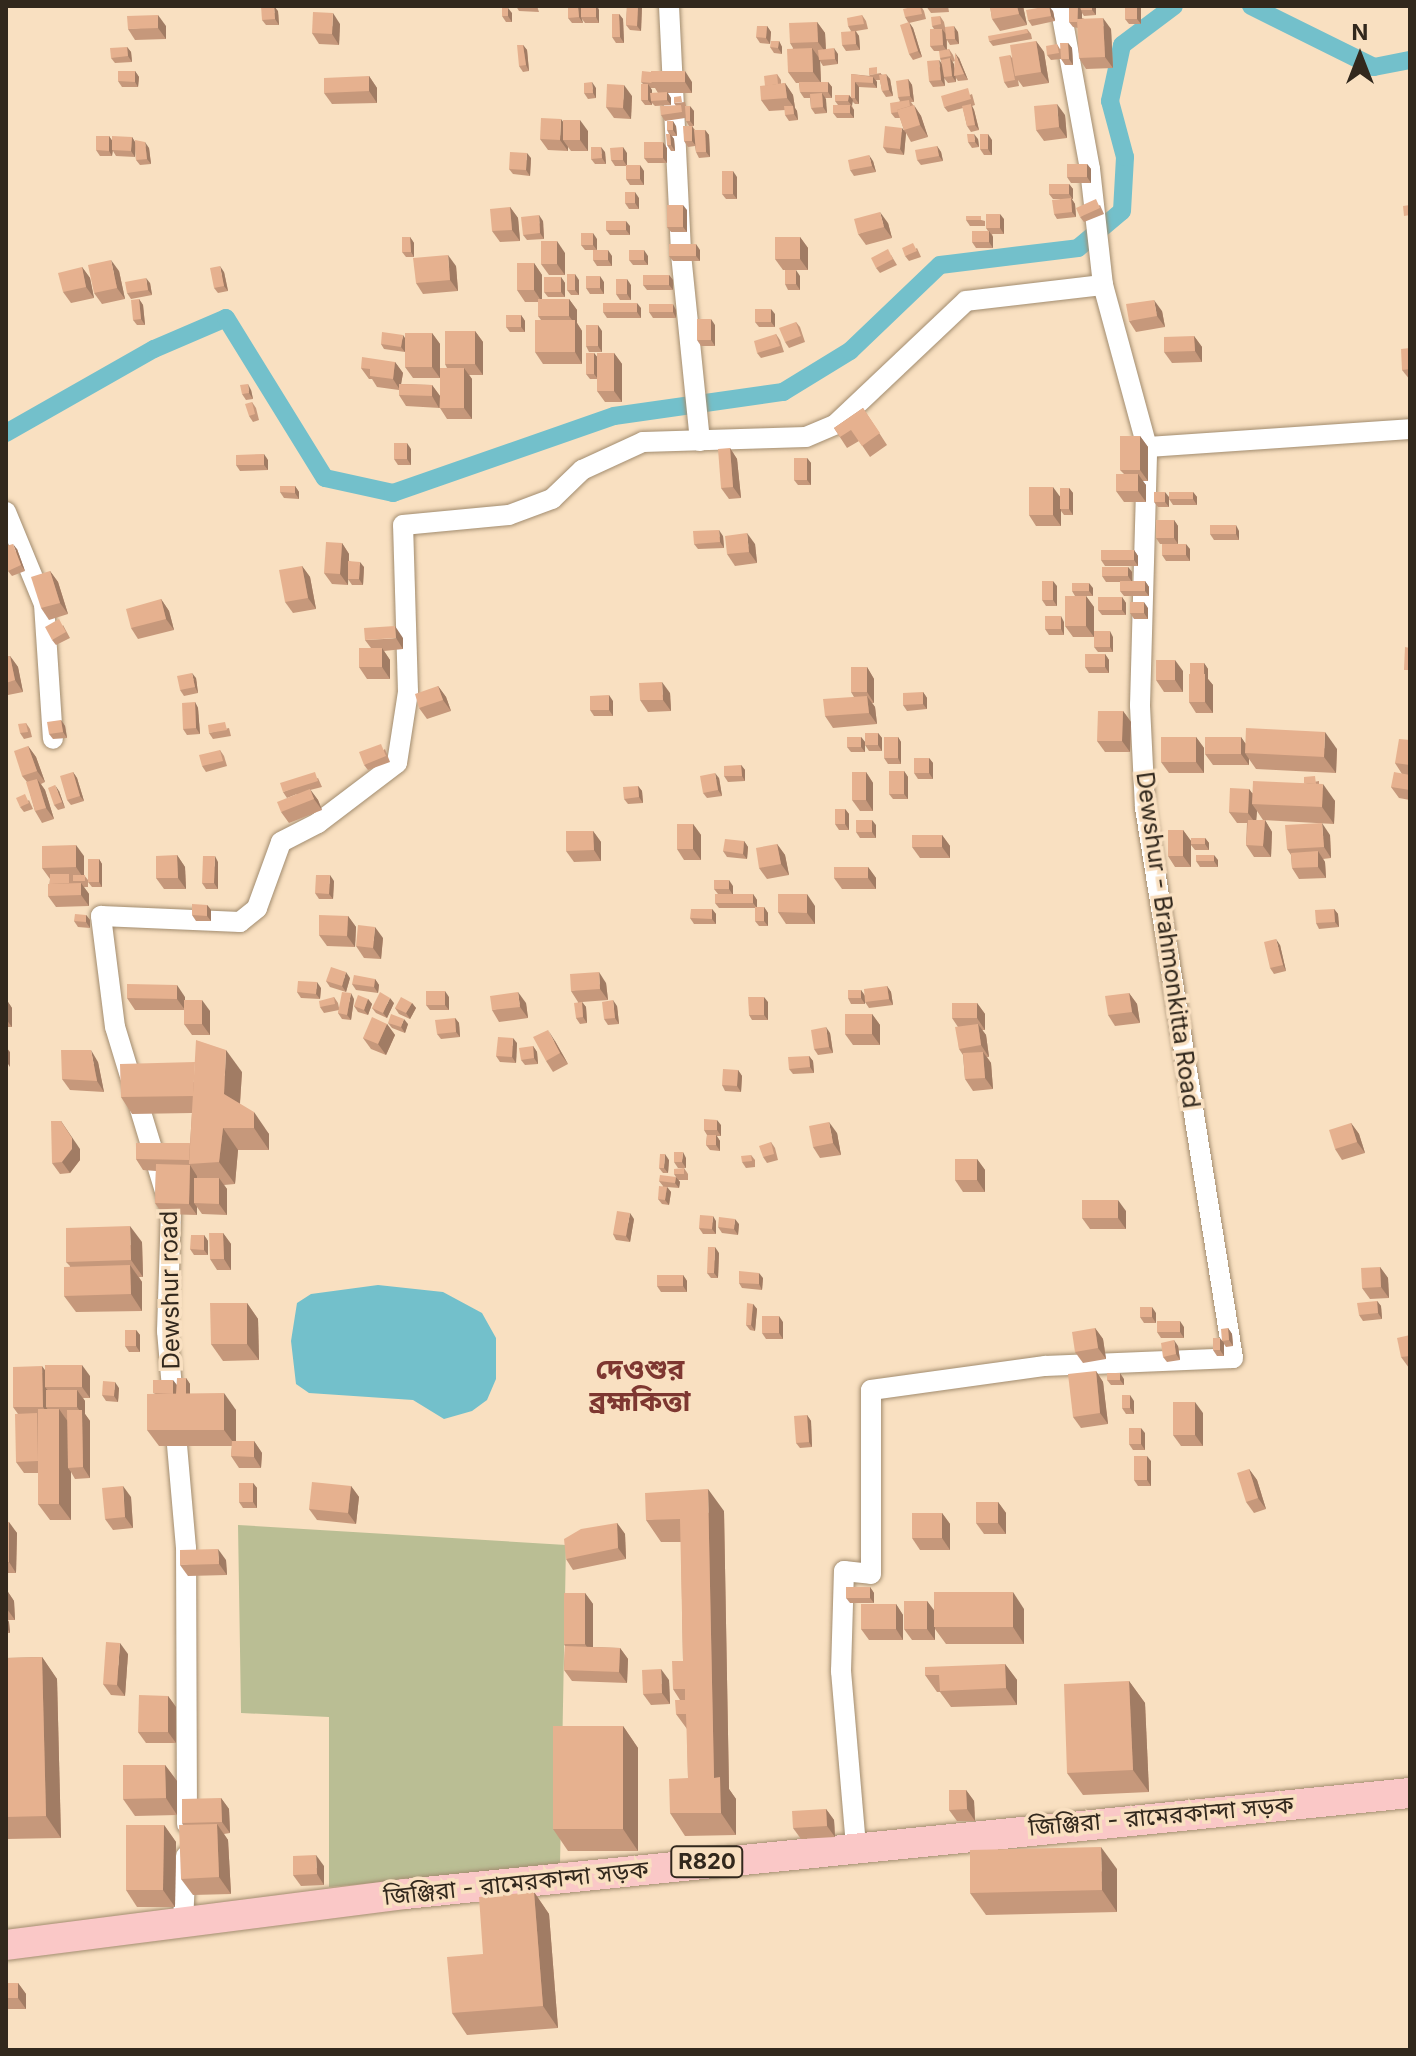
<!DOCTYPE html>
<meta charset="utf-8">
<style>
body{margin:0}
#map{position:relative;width:1416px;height:2056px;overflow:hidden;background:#f9e0c1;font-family:Inter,"Noto Sans Bengali",sans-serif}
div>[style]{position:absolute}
.green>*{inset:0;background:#babe94}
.water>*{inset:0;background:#73c0cb}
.canal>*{height:18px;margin:-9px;padding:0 9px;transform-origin:9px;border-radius:9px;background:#73c0cb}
.roads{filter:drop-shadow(0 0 2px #a28c6f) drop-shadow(0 0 2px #a28c6f)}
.minor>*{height:20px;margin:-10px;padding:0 10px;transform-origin:10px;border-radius:10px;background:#fff}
.primary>*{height:30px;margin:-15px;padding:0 15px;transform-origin:15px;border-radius:15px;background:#fac8c7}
.wall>*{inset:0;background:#c6987b}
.shaded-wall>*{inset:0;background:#a17c64}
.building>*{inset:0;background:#e6b18f}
span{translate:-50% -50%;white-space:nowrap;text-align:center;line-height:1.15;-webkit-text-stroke:7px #f9e0c1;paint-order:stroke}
.shield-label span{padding:2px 6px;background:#f9e0c1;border:2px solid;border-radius:6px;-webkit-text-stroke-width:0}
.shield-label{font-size:22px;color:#32281d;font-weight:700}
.street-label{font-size:24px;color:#32281d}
.quarter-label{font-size:28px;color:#7e3731;font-weight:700}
.frame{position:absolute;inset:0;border:8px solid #32281d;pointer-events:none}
.north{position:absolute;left:1320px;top:16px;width:80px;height:80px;-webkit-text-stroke:6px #f9e0c1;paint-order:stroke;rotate:0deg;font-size:22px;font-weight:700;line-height:32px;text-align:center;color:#32281d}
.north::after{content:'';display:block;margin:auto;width:28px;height:36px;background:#32281d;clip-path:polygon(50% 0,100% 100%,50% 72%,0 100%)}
</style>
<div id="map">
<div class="green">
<div style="clip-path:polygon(238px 1525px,566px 1545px,560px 1866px,329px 1887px,329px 1717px,241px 1713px)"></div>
</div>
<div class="water">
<div style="clip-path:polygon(378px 1285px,443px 1292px,482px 1313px,496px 1338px,496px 1379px,487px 1400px,472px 1411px,444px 1419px,413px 1400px,309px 1393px,296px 1384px,291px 1341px,297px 1303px,311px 1294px)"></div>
</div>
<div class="canal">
<div style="left:1251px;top:6px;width:137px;rotate:26.4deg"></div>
<div style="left:1374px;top:67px;width:37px;rotate:-11deg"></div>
<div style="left:6px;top:433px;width:170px;rotate:-29.6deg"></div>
<div style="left:154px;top:349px;width:78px;rotate:-23.3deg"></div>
<div style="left:226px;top:318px;width:188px;rotate:58.3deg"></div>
<div style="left:325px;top:478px;width:70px;rotate:12.4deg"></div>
<div style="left:393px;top:493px;width:234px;rotate:-19.2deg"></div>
<div style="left:614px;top:416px;width:171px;rotate:-8.1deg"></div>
<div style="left:783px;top:392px;width:79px;rotate:-31.5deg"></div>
<div style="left:850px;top:351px;width:124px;rotate:-43.7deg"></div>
<div style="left:940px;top:265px;width:139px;rotate:-7deg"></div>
<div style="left:1078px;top:248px;width:57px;rotate:-40.1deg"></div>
<div style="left:1122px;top:211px;width:54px;rotate:-86.8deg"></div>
<div style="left:1125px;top:157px;width:58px;rotate:-105deg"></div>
<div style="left:1110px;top:101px;width:57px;rotate:-77.9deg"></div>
<div style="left:1122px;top:45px;width:65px;rotate:-36.9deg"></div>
</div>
<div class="roads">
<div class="minor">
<div style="left:669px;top:6px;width:248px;rotate:87.2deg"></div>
<div style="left:681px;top:254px;width:188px;rotate:84.2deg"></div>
<div style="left:1147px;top:447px;width:264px;rotate:-3.9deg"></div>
<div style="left:6px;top:512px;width:100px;rotate:67.6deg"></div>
<div style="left:44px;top:604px;width:135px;rotate:86.2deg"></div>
<div style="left:187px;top:1824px;width:276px;rotate:-90.2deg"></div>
<div style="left:186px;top:1548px;width:218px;rotate:-95deg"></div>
<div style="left:167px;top:1331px;width:120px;rotate:-88.1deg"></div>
<div style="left:171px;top:1211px;width:192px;rotate:-106.9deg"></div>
<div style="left:115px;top:1027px;width:112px;rotate:-97.2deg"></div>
<div style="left:101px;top:916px;width:139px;rotate:2.5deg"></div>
<div style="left:240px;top:922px;width:22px;rotate:-39deg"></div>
<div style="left:257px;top:908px;width:70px;rotate:-70deg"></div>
<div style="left:281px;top:842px;width:42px;rotate:-27.2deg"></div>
<div style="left:318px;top:823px;width:99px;rotate:-37.2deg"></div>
<div style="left:397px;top:763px;width:72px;rotate:-81.2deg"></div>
<div style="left:408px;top:692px;width:167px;rotate:-91.7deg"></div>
<div style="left:403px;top:525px;width:106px;rotate:-5.4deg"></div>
<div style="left:509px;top:515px;width:46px;rotate:-20.4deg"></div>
<div style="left:552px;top:499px;width:42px;rotate:-44deg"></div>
<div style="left:582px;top:470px;width:67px;rotate:-24.7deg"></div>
<div style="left:643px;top:442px;width:163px;rotate:-1.8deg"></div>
<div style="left:806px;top:437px;width:33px;rotate:-23deg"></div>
<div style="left:836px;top:424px;width:179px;rotate:-43.4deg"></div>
<div style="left:966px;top:301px;width:138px;rotate:-6.7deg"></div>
<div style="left:1103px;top:285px;width:117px;rotate:-96.4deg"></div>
<div style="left:1090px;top:169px;width:166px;rotate:-100.4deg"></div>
<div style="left:856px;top:1846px;width:176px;rotate:-94.9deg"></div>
<div style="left:841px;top:1671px;width:100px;rotate:-88.3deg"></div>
<div style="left:844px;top:1571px;width:27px;rotate:6deg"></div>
<div style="left:871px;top:1574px;width:184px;rotate:-90deg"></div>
<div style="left:871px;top:1390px;width:176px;rotate:-7.9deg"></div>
<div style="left:1045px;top:1366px;width:188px;rotate:-2.4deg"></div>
<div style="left:1233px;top:1358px;width:557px;rotate:-99.09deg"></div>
<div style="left:1145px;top:808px;width:103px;rotate:-92.8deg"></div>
<div style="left:1140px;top:705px;width:258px;rotate:-88.4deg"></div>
<div style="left:1147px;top:447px;width:168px;rotate:-105.2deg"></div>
<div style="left:183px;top:1923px;width:67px;rotate:-87.4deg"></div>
</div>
<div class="primary">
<div style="left:6px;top:1945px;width:402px;rotate:-7.3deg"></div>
<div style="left:405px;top:1894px;width:1010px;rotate:-5.74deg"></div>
</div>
</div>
<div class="wall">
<div style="clip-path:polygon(516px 6px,537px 6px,539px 12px,519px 11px)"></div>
<div style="clip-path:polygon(566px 6px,580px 6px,581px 8px,581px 6px,601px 6px,601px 7px,598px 7px,599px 10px,599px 23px,585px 23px,582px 19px,583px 23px,572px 23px,568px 18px,568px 6px)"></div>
<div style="clip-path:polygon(627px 6px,642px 6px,641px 31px,630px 30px,626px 25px)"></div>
<div style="clip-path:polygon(921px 6px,924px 11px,926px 19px,909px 23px,913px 28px,922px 57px,913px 60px,909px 54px,908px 22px,905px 17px)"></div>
<div style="clip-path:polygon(926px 6px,948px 6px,949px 12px,931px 13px)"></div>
<div style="clip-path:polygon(990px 6px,1023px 6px,1027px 25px,1000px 31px,992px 19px)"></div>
<div style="clip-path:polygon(1069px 6px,1096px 6px,1096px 15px,1084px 16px,1082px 13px,1082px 18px,1111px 29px,1113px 68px,1086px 69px,1079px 58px,1078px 28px,1073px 27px,1069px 22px)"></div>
<div style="clip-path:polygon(1125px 6px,1141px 6px,1141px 24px,1129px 24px,1125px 19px)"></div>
<div style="clip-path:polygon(278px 11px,279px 25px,266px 25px,262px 20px)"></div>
<div style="clip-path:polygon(1053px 11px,1055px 21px,1032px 26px,1028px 20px)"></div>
<div style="clip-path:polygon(512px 13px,512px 22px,506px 22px,502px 16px)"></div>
<div style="clip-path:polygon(619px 14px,623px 19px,624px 43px,616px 43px,612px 37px)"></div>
<div style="clip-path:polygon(862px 15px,866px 21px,868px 29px,856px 31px,859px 36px,860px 50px,846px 51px,842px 45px,851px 31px,848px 26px)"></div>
<div style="clip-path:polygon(940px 16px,944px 22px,945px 27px,958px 32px,959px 44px,950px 45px,947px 40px,947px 50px,949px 49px,953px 55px,955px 61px,952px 62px,955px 69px,959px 58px,968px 80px,958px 81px,956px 78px,956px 82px,948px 83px,944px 78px,945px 86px,933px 87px,929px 81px,942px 64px,940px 58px,940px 51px,934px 51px,930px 46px,934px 29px,932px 26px)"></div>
<div style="clip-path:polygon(817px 22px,825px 33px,826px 49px,838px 54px,838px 64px,823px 66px,820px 61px,821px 82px,828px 82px,832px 87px,832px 98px,825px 98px,827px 113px,815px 114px,811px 108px,810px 98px,804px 98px,800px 92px,799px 83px,796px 83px,788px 72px,793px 48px,790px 43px)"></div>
<div style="clip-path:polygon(340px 24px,339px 45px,319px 44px,312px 33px)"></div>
<div style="clip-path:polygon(166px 26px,166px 39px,135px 40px,128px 29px)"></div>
<div style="clip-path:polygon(767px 26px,771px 32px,770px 44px,760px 43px,756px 37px)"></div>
<div style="clip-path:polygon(1027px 29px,1031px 34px,1032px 39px,993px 46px,989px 41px)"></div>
<div style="clip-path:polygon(779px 41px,782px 47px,782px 54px,774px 53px,770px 47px)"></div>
<div style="clip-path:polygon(1036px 41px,1044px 52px,1049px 83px,1023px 87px,1018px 80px,1019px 86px,1008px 88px,1004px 82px,1010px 55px,1012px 58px)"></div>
<div style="clip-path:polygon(1068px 43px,1072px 48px,1073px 65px,1065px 65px,1061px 59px,1051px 60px,1047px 55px,1057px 44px,1060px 49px)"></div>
<div style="clip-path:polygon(523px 45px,527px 50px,529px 71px,523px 72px,519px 66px)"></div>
<div style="clip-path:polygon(127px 47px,131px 52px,132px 62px,115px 63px,111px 58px)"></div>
<div style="clip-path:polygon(135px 71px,139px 77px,138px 87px,122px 87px,118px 81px)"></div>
<div style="clip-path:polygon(881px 73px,881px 74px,890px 79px,893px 96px,886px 97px,882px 91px,880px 80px,876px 80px,877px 82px,877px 88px,859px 87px,859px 104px,855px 104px,852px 101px,852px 106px,854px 110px,854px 118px,837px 118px,833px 113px,838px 105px,835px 101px,849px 95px,851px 98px,851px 74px,870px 76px,869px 75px)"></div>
<div style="clip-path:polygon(777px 74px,781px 80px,781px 84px,785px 83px,793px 95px,795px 108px,797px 111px,798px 120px,789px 121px,785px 115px,785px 110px,769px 111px,761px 100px,765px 86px)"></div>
<div style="clip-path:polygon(369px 76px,377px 88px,377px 103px,332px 104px,324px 93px)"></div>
<div style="clip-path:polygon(908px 79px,912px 85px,914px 102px,911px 102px,921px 116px,928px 137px,911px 142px,906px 133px,904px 155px,887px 153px,883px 147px,904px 130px,900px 118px,895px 118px,891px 113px,900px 101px,898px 97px)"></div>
<div style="clip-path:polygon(evenodd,641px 82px,692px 82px,692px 93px,668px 93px,671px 98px,671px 105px,655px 106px,652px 103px,652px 105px,645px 105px,641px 100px,643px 84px,641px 82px,651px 88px,655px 88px,658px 93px,652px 93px,651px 88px)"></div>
<div style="clip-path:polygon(596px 88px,596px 98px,588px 99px,584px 93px)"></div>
<div style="clip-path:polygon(972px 94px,975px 105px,972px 106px,974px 110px,979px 130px,971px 132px,967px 126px,963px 108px,948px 112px,944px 107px)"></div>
<div style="clip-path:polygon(632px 96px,631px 119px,614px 118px,606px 107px)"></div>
<div style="clip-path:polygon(685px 102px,686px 106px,694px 111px,694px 126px,692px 126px,695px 130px,705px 130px,709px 135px,710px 157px,699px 158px,696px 152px,695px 146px,688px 147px,684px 141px,689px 126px,686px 121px,685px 118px,665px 121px,661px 115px,676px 106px,674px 103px)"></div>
<div style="clip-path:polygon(1065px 115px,1067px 138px,1044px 141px,1036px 130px)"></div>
<div style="clip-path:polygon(676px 126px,677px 136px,672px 136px,674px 139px,675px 151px,671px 151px,667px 145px,669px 134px,667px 130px)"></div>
<div style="clip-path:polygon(588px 131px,588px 151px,571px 151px,568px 147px,568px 151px,548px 150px,540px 139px)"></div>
<div style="clip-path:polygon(109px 136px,112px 141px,132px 137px,135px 142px,149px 148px,151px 164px,140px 165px,136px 160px,135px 148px,135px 157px,116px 156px,113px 151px,112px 156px,100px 156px,96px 150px)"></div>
<div style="clip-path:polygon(978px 139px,979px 147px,972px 148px,968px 142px)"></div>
<div style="clip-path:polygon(992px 140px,992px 155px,984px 155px,980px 149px)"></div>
<div style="clip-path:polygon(937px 146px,941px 152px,943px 161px,921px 165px,917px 160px)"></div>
<div style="clip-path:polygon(667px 148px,667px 163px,648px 163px,644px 158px)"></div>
<div style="clip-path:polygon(605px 152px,606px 164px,595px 164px,591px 159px)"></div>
<div style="clip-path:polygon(627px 153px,627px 165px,644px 171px,644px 185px,630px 185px,626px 179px,626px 166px,615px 166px,611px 160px)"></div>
<div style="clip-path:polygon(531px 158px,530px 176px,513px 174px,509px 169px)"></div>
<div style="clip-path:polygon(873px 161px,876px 172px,854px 176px,850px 170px)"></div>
<div style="clip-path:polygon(1087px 164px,1091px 169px,1091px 183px,1071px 183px,1067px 177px)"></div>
<div style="clip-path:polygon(737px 177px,737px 199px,726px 199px,722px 194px)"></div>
<div style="clip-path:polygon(1069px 184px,1073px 189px,1073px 199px,1072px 199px,1075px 204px,1076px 217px,1057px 219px,1054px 214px,1060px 199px,1053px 199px,1049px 194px)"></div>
<div style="clip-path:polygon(639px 198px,639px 209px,629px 209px,625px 203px)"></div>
<div style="clip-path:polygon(1100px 205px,1104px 214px,1084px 222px,1080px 217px)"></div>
<div style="clip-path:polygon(510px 207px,518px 218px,520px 241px,500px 242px,492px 231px)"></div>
<div style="clip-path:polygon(687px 210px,687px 232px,671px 232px,667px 227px)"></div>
<div style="clip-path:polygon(966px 216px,985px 221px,985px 226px,970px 226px,966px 220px)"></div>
<div style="clip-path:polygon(1004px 219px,1004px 234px,992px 234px,993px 237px,993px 248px,976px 248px,972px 242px,988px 231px,986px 228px)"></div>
<div style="clip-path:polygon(543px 221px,544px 239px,527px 240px,523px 235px)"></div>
<div style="clip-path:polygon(888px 223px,892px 238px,866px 245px,858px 234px)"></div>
<div style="clip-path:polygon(630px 226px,630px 235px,610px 235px,606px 230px)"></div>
<div style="clip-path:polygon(410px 237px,414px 243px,414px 257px,406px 257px,402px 252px)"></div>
<div style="clip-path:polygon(800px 237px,808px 248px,808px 270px,783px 270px,775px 259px)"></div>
<div style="clip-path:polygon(597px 239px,597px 250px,612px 256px,612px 266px,597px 266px,593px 260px,593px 250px,585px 250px,581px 245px)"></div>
<div style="clip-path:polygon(917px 248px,921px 257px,909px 261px,905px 256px)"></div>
<div style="clip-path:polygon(700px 250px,700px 261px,673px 261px,669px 256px)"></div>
<div style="clip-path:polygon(565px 253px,565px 275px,549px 275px,541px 264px)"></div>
<div style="clip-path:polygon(891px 255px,897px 265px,880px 273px,876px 268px)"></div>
<div style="clip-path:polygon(648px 256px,648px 265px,633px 265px,629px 260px)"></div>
<div style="clip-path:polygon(534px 263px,542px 275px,542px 299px,569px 299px,577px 310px,577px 323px,582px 331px,582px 364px,543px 364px,535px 352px,541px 320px,538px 316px,538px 302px,525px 302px,517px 290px)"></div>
<div style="clip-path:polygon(456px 266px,458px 291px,423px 294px,416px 283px)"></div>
<div style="clip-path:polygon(82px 267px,90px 278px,94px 298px,71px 303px,63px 292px)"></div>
<div style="clip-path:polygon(119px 271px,125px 299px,102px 304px,94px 293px)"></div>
<div style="clip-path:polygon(224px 272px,228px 291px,218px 293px,214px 288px)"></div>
<div style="clip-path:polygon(669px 275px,673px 280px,673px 290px,647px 290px,643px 285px)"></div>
<div style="clip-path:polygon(800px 276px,800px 290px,788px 290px,785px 284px)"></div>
<div style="clip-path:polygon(561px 277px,565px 283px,565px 297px,548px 297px,544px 292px)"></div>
<div style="clip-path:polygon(579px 280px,579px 295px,571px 295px,567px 290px)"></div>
<div style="clip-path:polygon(604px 282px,604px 294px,590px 294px,586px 288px)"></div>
<div style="clip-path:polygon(150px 283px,152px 295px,131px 299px,127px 293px)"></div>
<div style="clip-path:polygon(631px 285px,631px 300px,620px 300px,616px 294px)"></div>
<div style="clip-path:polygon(139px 299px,143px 305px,145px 325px,137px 325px,133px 320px)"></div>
<div style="clip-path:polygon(641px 308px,641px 318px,607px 318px,603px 312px)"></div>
<div style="clip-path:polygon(676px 310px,676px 318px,653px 318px,649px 312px)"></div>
<div style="clip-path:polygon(1162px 311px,1165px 327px,1136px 332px,1129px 321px)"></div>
<div style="clip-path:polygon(775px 314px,775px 327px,759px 327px,755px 322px)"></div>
<div style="clip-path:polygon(521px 315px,525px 321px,525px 332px,510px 332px,506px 327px)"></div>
<div style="clip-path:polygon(796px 322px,800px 327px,805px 342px,789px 348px,785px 342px)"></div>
<div style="clip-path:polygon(715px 325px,715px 346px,701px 346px,697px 340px)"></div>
<div style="clip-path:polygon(475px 331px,483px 342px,483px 375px,469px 375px,472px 379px,472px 419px,447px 419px,440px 408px,406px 406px,399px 395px,399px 390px,377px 387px,372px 379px,369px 379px,361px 368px,395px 362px,403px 373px,401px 384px,432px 385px,440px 396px,447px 368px,445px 364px)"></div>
<div style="clip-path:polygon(602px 331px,602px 352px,589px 352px,586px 346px)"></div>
<div style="clip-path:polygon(432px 333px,440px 344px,440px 378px,413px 378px,405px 367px,405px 352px,384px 349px,381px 344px)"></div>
<div style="clip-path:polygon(776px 334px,780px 340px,784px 352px,761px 358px,757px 353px)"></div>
<div style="clip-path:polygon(1194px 336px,1202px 347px,1202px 362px,1172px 363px,1164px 352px)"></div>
<div style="clip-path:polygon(1410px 348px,1410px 380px,1402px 370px)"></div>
<div style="clip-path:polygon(594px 353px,597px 357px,614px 353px,622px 364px,622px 402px,605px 402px,597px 391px,597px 379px,590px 379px,586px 374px)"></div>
<div style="clip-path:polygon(251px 390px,253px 399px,246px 400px,242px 394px)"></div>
<div style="clip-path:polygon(252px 402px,256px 408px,259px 420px,253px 422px,249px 416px)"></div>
<div style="clip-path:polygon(863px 408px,887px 445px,870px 457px,859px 441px,847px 448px,834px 428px)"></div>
<div style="clip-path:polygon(1140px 436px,1148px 447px,1148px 481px,1142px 481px,1146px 485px,1146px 502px,1124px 502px,1116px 491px,1124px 474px,1120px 470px)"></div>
<div style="clip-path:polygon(730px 448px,737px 459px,741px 498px,729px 499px,721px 488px)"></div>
<div style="clip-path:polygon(411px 449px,411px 465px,398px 465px,394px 459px)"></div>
<div style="clip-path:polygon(807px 458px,811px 463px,811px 485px,798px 485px,794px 480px)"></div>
<div style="clip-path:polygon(268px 460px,268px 470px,240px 471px,236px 465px)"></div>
<div style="clip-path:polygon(295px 486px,299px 492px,299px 499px,284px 498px,280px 492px)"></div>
<div style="clip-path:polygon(1069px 488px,1073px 493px,1073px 515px,1064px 515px,1061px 511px,1061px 526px,1036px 526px,1029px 515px,1060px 496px)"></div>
<div style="clip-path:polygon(1193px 492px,1197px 497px,1197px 505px,1173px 505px,1169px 499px,1169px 507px,1158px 507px,1154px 502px)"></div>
<div style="clip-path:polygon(1174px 520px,1178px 526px,1178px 544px,1190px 549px,1190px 561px,1166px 561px,1162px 555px,1162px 544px,1160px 544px,1156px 538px)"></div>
<div style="clip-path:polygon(1239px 531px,1239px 540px,1214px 540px,1210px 534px)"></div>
<div style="clip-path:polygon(723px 536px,724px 548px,698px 549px,694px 544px)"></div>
<div style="clip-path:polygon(342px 543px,349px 554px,349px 561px,364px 567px,363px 585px,352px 585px,348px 579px,348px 585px,332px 584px,324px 573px)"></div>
<div style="clip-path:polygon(755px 544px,757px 563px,735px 566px,727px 554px)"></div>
<div style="clip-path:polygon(17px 549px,25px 571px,12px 576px,8px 571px)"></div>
<div style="clip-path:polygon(1134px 550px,1138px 556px,1138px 566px,1105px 566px,1101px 560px)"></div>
<div style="clip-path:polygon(302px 566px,310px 577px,316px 609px,293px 613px,285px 602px)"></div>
<div style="clip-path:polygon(1128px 567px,1132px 572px,1132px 581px,1145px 581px,1149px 587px,1149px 596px,1124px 596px,1120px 591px,1120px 582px,1106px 582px,1102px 576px)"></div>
<div style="clip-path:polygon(50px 571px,58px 582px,68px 614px,49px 620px,41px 608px)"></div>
<div style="clip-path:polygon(1057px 586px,1057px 606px,1046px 606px,1042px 600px)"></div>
<div style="clip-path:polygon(1093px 588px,1093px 596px,1086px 596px,1094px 607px,1094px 637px,1073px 637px,1065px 626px,1075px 596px,1072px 591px)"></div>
<div style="clip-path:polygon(1122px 597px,1126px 603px,1126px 615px,1102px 615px,1098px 610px)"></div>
<div style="clip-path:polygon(161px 599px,169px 611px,174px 630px,138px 639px,131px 628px)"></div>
<div style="clip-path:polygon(1148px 608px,1148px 619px,1134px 619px,1130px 613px)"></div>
<div style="clip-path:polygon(1064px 622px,1064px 635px,1049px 635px,1045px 629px)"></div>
<div style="clip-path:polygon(63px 625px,70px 638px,56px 645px,52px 640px)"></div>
<div style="clip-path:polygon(1113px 637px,1113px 652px,1098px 652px,1094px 647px)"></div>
<div style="clip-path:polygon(403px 638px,403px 649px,384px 651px,390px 660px,390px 679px,367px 679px,359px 667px,371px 648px,365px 640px)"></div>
<div style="clip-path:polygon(1105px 654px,1109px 660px,1109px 673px,1089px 673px,1085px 667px)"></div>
<div style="clip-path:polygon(10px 656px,18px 667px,23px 692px,8px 695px,6px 693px,6px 657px)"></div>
<div style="clip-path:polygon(1204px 663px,1208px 669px,1208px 679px,1213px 685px,1213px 713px,1196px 713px,1189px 702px,1190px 674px)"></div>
<div style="clip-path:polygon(867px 667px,874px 679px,874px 703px,872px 703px,875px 707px,877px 724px,833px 728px,825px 716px,854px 697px,851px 692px)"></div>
<div style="clip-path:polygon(1183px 671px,1183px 692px,1164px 692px,1156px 680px)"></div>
<div style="clip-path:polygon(196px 678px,198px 693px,184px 696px,180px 690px)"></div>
<div style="clip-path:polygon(438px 686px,446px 697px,451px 711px,427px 719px,419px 708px)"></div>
<div style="clip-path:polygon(923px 692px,927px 698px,927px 709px,907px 711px,903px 705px)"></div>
<div style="clip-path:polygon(670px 693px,671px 711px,648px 712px,640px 700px)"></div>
<div style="clip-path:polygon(613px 701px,613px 716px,594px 716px,590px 710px)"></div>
<div style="clip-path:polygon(195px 702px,198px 708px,200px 734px,187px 735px,183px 729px)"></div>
<div style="clip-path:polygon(1123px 711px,1131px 722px,1130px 752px,1105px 752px,1097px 741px)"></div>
<div style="clip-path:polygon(61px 720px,65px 726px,67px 738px,53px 739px,49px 734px)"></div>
<div style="clip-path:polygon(26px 723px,30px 729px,32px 737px,24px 739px,20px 733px)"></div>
<div style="clip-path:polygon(229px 728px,231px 736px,213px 739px,209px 733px)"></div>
<div style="clip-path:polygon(878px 733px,882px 738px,882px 751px,869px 751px,865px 745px)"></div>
<div style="clip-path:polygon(861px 737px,865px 742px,865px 752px,851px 752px,847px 747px)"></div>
<div style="clip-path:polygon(898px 737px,901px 742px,901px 764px,888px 764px,884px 758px)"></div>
<div style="clip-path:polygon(1196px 737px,1204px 748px,1204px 773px,1169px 773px,1161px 762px)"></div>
<div style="clip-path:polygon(1241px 737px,1245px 743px,1337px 749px,1336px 773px,1256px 769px,1249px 759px,1249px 765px,1213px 765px,1205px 754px)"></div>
<div style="clip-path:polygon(1410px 740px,1410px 800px,1399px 798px,1391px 787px,1402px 774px,1395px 763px)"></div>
<div style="clip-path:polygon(28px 746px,36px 757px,45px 782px,41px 784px,45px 790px,54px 819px,42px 823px,35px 811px,27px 782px,22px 776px)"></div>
<div style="clip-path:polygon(385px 749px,390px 762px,368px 770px,364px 765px)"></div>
<div style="clip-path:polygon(220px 750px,224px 756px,227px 766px,206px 772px,202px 766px)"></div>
<div style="clip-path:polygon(929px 758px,933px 763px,933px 779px,918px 779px,914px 773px)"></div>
<div style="clip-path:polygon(741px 765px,745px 770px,745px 781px,728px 782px,724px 776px)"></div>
<div style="clip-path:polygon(904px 771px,908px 777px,908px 799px,893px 799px,889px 794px)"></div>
<div style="clip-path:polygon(73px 772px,77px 778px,84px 801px,71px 805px,67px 800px)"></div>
<div style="clip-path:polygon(866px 772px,873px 783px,873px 811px,860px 811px,852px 800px)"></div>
<div style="clip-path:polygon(318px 778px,322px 787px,310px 790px,318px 800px,322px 810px,289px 823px,281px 812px,297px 794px,287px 798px,283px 792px)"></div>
<div style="clip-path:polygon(719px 778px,722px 796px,707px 798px,703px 793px)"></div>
<div style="clip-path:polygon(1319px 781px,1319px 784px,1335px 801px,1334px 824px,1263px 820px,1257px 811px,1256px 820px,1265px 820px,1272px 832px,1271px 857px,1254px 857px,1246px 845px,1247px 823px,1237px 823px,1229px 812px,1249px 789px,1252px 793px)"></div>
<div style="clip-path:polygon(638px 786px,642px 791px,643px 803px,628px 804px,624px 799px)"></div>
<div style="clip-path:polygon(59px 791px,65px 808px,58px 810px,54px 805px)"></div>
<div style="clip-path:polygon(29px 800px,33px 809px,24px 812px,20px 807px)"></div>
<div style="clip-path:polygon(845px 809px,849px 814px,849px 830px,839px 830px,835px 824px)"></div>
<div style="clip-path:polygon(693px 824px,701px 835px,701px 860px,684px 860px,677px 849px)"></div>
<div style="clip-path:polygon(876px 825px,876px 838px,860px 838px,856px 832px)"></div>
<div style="clip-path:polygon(1183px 830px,1191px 841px,1205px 838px,1209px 843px,1209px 850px,1195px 850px,1191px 845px,1191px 867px,1175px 867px,1168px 856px)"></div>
<div style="clip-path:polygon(593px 831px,601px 842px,601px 861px,574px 862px,566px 851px)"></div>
<div style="clip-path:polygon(942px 835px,950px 846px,950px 858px,920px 858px,912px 847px)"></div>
<div style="clip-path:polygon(1330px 835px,1331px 858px,1323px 859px,1325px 862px,1326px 878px,1299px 879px,1292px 868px,1291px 855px,1287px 849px)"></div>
<div style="clip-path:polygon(744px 841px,748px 847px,747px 859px,727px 857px,723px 851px)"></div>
<div style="clip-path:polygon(777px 844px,785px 855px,789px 875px,767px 879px,759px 868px)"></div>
<div style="clip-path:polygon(177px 855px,185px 867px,186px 889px,164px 889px,156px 878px)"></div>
<div style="clip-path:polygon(84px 856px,84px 875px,88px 880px,99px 859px,102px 864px,102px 887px,92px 887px,88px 882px,88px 887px,84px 887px,89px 894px,89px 906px,56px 907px,48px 896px,50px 879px,42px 868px)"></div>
<div style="clip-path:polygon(1218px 860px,1218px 867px,1200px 867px,1196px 861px)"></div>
<div style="clip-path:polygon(218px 862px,218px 889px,206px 889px,202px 883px)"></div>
<div style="clip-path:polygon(868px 867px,876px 878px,876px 889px,842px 889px,834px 878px)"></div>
<div style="clip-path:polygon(334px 881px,333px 899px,319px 899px,315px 893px)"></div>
<div style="clip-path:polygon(733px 886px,733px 894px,753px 894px,757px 900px,757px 907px,764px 907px,768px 913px,768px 926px,759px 926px,755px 921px,755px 908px,719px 908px,715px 903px,718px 894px,714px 889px)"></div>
<div style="clip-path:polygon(207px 905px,211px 910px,211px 921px,196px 921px,192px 915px)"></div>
<div style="clip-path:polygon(815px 906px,815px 924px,786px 924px,778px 912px)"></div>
<div style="clip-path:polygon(712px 909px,716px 914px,716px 924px,694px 924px,690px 918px)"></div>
<div style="clip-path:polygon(1334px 909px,1338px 914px,1339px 927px,1319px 929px,1316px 923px)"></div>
<div style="clip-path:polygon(86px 915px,90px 920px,90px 928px,78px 927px,74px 921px)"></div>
<div style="clip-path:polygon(348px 916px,356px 927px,355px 947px,327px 946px,319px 935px)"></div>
<div style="clip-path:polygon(383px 938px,381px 959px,364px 958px,356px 946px)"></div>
<div style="clip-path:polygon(1280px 945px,1286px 971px,1274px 974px,1270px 968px)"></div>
<div style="clip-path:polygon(350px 978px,346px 992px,330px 987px,326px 981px)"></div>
<div style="clip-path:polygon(375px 979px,379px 985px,378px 993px,356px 990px,352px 984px)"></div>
<div style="clip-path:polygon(606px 983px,608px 1000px,582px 1002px,586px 1007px,587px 1023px,580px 1024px,576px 1018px,578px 1002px,571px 991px)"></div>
<div style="clip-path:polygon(887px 986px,891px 992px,893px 1005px,869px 1008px,865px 1002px,865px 998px,865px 1004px,851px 1004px,848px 998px,861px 990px,865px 996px)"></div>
<div style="clip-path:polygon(321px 988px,320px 999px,301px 998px,297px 992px)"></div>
<div style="clip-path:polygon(1129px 993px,1137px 1004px,1140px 1023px,1115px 1026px,1108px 1015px)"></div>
<div style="clip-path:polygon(185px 997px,185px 1000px,210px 1011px,210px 1035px,192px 1035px,184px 1024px,184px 1010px,135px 1010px,127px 998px)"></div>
<div style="clip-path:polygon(334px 997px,338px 1003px,339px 1008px,354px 999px,351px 1020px,342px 1019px,338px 1013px,339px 1010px,324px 1013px,320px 1007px)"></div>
<div style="clip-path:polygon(449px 997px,449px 1010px,430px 1010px,426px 1005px)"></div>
<div style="clip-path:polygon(6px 999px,12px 1008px,12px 1027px,6px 1027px)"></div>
<div style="clip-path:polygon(368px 999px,372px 1004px,368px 1015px,358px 1012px,354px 1006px)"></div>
<div style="clip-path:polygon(768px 1002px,768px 1020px,752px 1020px,749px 1015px)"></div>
<div style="clip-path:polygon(394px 1003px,387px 1018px,376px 1013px,372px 1008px)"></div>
<div style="clip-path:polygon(412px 1003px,416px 1008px,410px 1019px,399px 1014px,395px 1008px)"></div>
<div style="clip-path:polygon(526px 1003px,528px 1018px,499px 1022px,492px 1010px)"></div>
<div style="clip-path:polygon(977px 1003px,985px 1014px,985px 1030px,982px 1030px,986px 1035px,989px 1057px,987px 1057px,991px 1063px,993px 1089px,973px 1091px,965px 1079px,963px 1055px,959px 1049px,958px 1027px,952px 1018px)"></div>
<div style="clip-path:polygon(617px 1006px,619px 1024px,608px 1025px,604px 1019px)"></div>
<div style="clip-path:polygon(872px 1014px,880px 1025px,880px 1045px,853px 1045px,845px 1034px)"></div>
<div style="clip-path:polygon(455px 1018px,459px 1023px,460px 1037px,441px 1039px,437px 1034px)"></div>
<div style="clip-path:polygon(388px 1023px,408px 1024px,405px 1033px,392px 1028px)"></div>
<div style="clip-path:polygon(387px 1024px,395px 1035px,386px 1055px,371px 1049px,363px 1038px)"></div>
<div style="clip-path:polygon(830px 1033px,833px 1053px,818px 1055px,814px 1049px)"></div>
<div style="clip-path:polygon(555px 1041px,568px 1064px,553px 1072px,546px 1061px)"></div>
<div style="clip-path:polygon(517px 1043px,516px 1063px,500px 1062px,496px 1056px)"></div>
<div style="clip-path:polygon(533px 1046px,537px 1052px,538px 1064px,525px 1065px,521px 1060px)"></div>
<div style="clip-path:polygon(809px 1056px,813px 1061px,814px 1073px,793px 1074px,789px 1069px)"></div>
<div style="clip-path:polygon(98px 1062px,104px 1092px,70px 1090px,62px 1079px)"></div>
<div style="clip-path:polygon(738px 1070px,742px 1076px,741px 1092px,725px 1091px,722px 1085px)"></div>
<div style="clip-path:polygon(242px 1072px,240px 1104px,269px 1134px,269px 1150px,238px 1150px,235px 1184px,224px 1185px,227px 1189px,227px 1215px,202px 1214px,197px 1207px,197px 1215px,163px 1214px,155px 1203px,156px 1171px,143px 1170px,136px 1159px,190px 1144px,192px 1113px,132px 1114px,121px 1097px)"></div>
<div style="clip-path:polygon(1351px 1123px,1359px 1134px,1365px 1153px,1342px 1160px,1335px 1149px)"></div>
<div style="clip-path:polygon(721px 1125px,721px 1136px,717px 1136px,720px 1141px,720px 1151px,710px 1150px,706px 1145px,707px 1135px,704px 1130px)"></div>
<div style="clip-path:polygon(837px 1133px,841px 1155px,820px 1158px,813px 1147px)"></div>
<div style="clip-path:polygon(771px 1142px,775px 1148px,778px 1160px,767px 1163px,763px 1157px)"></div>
<div style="clip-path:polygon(80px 1149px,80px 1160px,70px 1173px,60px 1174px,52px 1163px)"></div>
<div style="clip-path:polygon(751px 1155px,755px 1160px,755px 1167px,746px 1168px,742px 1162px)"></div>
<div style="clip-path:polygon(686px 1158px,686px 1168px,678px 1168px,674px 1162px)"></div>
<div style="clip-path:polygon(977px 1159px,985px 1170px,985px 1192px,963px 1192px,955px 1180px)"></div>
<div style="clip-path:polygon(669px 1160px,668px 1173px,663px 1173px,659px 1168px)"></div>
<div style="clip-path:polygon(684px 1168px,688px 1174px,688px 1180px,678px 1180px,674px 1174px)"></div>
<div style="clip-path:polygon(676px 1177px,680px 1182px,679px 1188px,667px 1187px,671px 1192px,669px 1205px,662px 1204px,658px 1199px,663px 1186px,659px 1181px)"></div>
<div style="clip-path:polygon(1126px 1211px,1126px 1229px,1090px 1229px,1082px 1218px)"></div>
<div style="clip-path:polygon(634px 1219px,630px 1242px,616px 1240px,613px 1234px)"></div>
<div style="clip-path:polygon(716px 1221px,716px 1234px,703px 1234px,699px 1228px)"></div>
<div style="clip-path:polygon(739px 1224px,738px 1235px,722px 1233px,718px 1227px)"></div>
<div style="clip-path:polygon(223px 1233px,231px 1244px,231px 1270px,217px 1270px,210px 1259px)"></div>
<div style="clip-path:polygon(204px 1235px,208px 1241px,208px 1255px,194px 1255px,190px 1249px)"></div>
<div style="clip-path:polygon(142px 1242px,143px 1277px,139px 1277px,142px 1282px,142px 1311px,76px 1312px,64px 1296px,70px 1266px,66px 1262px)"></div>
<div style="clip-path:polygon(719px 1253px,718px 1278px,711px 1278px,707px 1273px)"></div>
<div style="clip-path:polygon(1380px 1267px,1388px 1278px,1389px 1298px,1370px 1299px,1362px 1288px)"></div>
<div style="clip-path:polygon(683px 1275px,687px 1281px,687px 1292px,661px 1292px,657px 1286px)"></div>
<div style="clip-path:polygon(763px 1278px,762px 1290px,742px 1288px,739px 1283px)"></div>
<div style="clip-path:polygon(1377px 1301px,1381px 1306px,1382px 1319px,1363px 1321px,1359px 1315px)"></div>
<div style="clip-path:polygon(247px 1303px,258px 1319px,259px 1360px,223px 1361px,211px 1344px)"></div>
<div style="clip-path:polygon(753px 1304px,757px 1309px,755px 1331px,750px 1330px,746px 1325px)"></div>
<div style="clip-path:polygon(1156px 1313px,1156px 1323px,1144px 1323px,1140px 1317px)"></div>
<div style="clip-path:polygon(783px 1322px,783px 1339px,766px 1339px,762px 1333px)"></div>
<div style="clip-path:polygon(1184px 1327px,1184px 1338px,1161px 1338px,1157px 1332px)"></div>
<div style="clip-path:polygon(1095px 1328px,1103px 1339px,1106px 1359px,1083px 1363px,1075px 1352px)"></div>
<div style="clip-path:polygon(1228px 1328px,1232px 1334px,1233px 1346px,1226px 1347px,1224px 1344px,1224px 1356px,1217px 1356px,1213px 1350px,1222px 1341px)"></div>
<div style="clip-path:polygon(136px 1330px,140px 1335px,140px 1352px,129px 1352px,125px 1346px)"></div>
<div style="clip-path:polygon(1410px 1335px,1410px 1368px,1409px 1368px,1401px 1357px)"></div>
<div style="clip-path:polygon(1178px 1346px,1180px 1360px,1167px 1362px,1163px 1357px)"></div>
<div style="clip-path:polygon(45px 1370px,90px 1376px,90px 1398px,83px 1398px,85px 1401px,85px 1414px,90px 1421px,90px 1478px,75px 1479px,71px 1472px,71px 1520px,50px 1520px,38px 1504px,38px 1473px,24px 1473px,16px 1462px,18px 1414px,13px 1407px)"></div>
<div style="clip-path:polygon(1096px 1371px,1103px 1382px,1108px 1424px,1081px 1428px,1073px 1417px)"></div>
<div style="clip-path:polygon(186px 1378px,190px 1384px,190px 1394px,236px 1410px,236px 1441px,254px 1441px,262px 1453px,261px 1468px,239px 1468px,231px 1456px,232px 1446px,159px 1446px,147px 1430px,153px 1394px,177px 1385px)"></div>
<div style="clip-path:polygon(1124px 1379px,1124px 1385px,1111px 1385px,1107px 1380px)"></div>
<div style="clip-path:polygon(119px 1388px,118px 1402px,106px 1401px,102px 1395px)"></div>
<div style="clip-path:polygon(1134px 1401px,1134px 1414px,1126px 1414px,1122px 1408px)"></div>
<div style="clip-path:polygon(1203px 1413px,1203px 1446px,1181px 1446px,1173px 1435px)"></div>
<div style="clip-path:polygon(807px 1415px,811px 1421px,812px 1447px,800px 1448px,796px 1443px)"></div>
<div style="clip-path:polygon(1145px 1433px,1145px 1450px,1133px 1450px,1129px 1444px)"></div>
<div style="clip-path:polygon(1151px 1461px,1151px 1486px,1138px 1486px,1134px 1480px)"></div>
<div style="clip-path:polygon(1249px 1469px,1257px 1480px,1266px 1509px,1254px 1513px,1246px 1502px)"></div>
<div style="clip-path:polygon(253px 1483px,257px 1488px,257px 1508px,243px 1508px,239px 1502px)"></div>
<div style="clip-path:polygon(351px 1486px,359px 1497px,356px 1524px,317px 1520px,309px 1509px)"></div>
<div style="clip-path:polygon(131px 1497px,133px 1528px,113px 1530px,105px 1519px)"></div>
<div style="clip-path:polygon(998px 1502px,1006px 1513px,1006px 1534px,984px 1534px,976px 1523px)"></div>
<div style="clip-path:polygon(724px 1511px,729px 1789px,736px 1799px,736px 1835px,685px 1836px,670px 1813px,688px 1778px,687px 1729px,676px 1714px,680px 1700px,673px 1689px,683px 1661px,681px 1542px,661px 1542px,646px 1520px)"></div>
<div style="clip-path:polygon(942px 1513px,950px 1524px,950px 1550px,920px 1550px,912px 1538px)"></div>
<div style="clip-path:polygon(6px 1522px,17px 1533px,16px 1573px,6px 1573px)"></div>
<div style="clip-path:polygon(617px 1523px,625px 1534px,626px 1559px,573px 1570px,566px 1559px)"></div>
<div style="clip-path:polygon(226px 1560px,227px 1575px,188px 1576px,180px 1565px)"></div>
<div style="clip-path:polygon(870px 1587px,874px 1593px,874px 1603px,850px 1603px,846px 1598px)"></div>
<div style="clip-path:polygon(6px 1589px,14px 1601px,15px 1620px,8px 1620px,9px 1622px,10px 1633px,6px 1633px)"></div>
<div style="clip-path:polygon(585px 1593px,593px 1604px,593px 1647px,620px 1648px,628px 1659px,627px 1683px,572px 1681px,564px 1670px,565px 1646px,564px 1644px)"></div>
<div style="clip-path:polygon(927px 1601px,934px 1610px,1024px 1609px,1024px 1644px,946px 1644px,935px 1629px,935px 1640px,912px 1640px,904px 1629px)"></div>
<div style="clip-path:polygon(896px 1604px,903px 1615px,903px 1640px,869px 1640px,861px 1629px)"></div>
<div style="clip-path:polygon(128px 1654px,125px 1696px,111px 1695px,103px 1684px)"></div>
<div style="clip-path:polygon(42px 1657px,57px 1679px,61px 1838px,6px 1839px,6px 1658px)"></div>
<div style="clip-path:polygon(1005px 1664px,1017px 1680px,1017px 1705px,951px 1707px,940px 1692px,937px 1692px,925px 1675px)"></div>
<div style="clip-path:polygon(669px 1680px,670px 1704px,651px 1705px,643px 1694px)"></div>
<div style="clip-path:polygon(1129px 1681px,1145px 1703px,1149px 1792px,1083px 1795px,1067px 1773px)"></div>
<div style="clip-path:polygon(168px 1696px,176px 1707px,176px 1743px,146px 1743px,138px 1732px)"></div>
<div style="clip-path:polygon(623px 1726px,638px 1748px,638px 1851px,568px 1851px,553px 1829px)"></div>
<div style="clip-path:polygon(165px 1765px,177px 1781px,177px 1815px,135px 1816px,123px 1799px)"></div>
<div style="clip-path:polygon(966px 1790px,974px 1801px,975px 1821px,957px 1821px,949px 1810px)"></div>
<div style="clip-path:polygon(221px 1798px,229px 1809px,230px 1833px,224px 1834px,228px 1840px,231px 1894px,193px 1895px,181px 1879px,183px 1825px,182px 1823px)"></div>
<div style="clip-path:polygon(826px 1809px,834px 1820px,835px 1837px,801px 1839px,793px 1828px)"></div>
<div style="clip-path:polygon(164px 1825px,176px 1842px,175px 1907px,137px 1907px,126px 1890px)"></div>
<div style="clip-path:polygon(324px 1866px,324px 1885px,301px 1886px,293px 1875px)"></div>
<div style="clip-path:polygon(1117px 1869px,1117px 1912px,986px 1915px,970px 1893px)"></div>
<div style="clip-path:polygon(534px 1892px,549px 1914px,558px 2028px,467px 2035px,452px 2013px,483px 1954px)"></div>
<div style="clip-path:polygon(6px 1983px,18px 1983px,26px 1994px,26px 2009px,6px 2009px)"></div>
</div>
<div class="shaded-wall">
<div style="clip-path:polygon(274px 6px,278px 11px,279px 25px,275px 19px)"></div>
<div style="clip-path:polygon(578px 6px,580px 6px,582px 9px,581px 17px,583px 23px,579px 17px)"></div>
<div style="clip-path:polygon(596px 6px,599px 10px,599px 23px,596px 17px)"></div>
<div style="clip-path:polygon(638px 6px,642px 6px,641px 31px,637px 26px)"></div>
<div style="clip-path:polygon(1017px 6px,1023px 6px,1027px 25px,1019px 14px)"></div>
<div style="clip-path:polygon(1049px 6px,1053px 11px,1055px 21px,1051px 16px)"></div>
<div style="clip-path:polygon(1078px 6px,1080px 6px,1082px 13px,1082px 28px,1078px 22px)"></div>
<div style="clip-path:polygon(1092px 6px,1096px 6px,1096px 15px,1092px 10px)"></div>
<div style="clip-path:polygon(1137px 6px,1141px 6px,1141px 24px,1137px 19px)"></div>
<div style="clip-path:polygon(508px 8px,512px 13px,512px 22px,508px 16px)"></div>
<div style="clip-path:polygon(333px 13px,340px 24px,339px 45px,332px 34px)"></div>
<div style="clip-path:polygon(619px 14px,623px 19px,624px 43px,620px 37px)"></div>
<div style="clip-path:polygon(158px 15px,166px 26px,166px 39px,158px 28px)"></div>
<div style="clip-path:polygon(1103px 18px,1111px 29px,1113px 68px,1105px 57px)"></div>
<div style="clip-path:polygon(817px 22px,825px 33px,826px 53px,818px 42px)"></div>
<div style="clip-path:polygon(909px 22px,913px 28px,922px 57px,918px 51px)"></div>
<div style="clip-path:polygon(767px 26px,771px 32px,770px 44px,766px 38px)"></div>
<div style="clip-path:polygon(954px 26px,958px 32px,959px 44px,955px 39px)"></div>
<div style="clip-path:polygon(942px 29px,946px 34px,947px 51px,943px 45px)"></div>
<div style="clip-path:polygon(855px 31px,859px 36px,860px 50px,856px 44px)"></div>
<div style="clip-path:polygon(779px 41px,782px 47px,782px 54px,778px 48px)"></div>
<div style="clip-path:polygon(1036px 41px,1044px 52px,1049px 83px,1041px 72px)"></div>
<div style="clip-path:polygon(1068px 43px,1072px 48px,1073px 65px,1069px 59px)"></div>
<div style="clip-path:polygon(523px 45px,527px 50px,529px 71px,526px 65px)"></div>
<div style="clip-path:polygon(127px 47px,131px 52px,132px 62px,128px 56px)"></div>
<div style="clip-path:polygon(812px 48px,820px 59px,821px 83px,813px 72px)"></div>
<div style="clip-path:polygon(834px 48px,838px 54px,838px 64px,835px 59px)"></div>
<div style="clip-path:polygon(955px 53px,959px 58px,968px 80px,964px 74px)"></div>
<div style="clip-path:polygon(950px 58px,954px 64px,956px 82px,952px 76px)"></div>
<div style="clip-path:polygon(939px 60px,943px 65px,945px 86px,941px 80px)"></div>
<div style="clip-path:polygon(135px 71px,139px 77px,138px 87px,135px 82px)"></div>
<div style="clip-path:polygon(685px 71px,692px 82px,692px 93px,685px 82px)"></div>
<div style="clip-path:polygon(886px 74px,890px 79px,893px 96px,889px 90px)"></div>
<div style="clip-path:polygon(369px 76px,377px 88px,377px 103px,369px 91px)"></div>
<div style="clip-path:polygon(873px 77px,877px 82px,877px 88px,873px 83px)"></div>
<div style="clip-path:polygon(908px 79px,912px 85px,914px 102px,910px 96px)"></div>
<div style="clip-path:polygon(592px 82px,596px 88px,596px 98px,593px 93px)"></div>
<div style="clip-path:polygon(828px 82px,832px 87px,832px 98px,828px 92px)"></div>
<div style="clip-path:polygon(855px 82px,859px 87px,859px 104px,855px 98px)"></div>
<div style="clip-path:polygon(785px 83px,793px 95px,795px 108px,797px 111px,798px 120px,794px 114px,793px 106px,787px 98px)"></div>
<div style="clip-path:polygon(648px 84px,652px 90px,652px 101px,651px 101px,652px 105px,648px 100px)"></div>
<div style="clip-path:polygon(624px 85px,632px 96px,631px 119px,623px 108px)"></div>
<div style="clip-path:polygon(667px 92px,671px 98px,671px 105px,667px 100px)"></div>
<div style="clip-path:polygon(822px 93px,826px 99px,827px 113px,823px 107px)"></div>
<div style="clip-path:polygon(849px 95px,853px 100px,852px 106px,848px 101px)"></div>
<div style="clip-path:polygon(971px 104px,974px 110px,979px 130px,975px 125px)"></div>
<div style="clip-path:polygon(1057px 104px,1065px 115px,1067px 138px,1059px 127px)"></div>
<div style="clip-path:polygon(850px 105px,854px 110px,854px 118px,850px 113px)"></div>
<div style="clip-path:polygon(914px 105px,921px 116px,928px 137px,920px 125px)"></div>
<div style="clip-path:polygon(690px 106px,694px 111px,694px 126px,690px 121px)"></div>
<div style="clip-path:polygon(561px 119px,569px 130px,563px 140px,568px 147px,568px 151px,560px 140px)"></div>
<div style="clip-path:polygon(580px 120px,588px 131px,588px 151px,580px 140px)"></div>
<div style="clip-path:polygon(673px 121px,676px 126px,677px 136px,673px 130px)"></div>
<div style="clip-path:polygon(692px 126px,695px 132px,696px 146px,692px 141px)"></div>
<div style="clip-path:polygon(902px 128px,906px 133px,904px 155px,900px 149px)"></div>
<div style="clip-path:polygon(705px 130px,709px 135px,710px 157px,706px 152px)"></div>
<div style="clip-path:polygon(670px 134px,674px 139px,675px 151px,671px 145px)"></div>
<div style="clip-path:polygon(974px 134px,978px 139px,979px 147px,975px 142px)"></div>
<div style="clip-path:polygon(988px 134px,992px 140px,992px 155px,988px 149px)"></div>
<div style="clip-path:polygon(109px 136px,113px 142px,112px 156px,109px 151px)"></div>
<div style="clip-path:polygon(132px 137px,135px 142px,135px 157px,131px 151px)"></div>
<div style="clip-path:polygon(145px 142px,149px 148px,151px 164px,147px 159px)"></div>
<div style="clip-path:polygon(663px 142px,667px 148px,667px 163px,663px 158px)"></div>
<div style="clip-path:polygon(937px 146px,941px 152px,943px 161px,939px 156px)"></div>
<div style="clip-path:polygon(601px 147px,605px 152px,606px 164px,602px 158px)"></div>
<div style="clip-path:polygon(623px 147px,627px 153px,627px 166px,623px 160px)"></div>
<div style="clip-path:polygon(527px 153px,531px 158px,530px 176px,526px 170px)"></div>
<div style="clip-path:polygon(869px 155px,873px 161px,876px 172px,872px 166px)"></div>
<div style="clip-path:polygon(1087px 164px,1091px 169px,1091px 183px,1087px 177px)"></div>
<div style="clip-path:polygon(640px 165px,644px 171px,644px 185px,640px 179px)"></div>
<div style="clip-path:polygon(733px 171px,737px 177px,737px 199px,733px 194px)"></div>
<div style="clip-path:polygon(1069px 184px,1073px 189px,1073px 199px,1069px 194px)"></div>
<div style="clip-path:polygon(635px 192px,639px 198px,639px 209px,635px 203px)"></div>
<div style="clip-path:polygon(1071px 198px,1075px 204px,1076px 217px,1072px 212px)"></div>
<div style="clip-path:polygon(683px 205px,687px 210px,687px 232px,683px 227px)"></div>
<div style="clip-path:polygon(510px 207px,518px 218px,520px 241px,512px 230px)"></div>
<div style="clip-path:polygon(880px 212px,888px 223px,892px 238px,884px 227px)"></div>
<div style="clip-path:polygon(1000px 214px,1004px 219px,1004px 234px,1000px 228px)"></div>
<div style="clip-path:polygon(539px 215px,543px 221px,544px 239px,540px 233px)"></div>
<div style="clip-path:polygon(626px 221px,630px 226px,630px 235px,626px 230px)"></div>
<div style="clip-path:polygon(989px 231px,993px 237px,993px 248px,989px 242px)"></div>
<div style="clip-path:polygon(593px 233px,597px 239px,597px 250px,593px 245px)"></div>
<div style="clip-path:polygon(410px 237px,414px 243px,414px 257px,411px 252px)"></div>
<div style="clip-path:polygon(800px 237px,808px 248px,808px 270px,800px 259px)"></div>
<div style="clip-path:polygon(557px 241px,565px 253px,565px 275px,557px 264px)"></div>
<div style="clip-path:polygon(696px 244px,700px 250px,700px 261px,696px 256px)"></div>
<div style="clip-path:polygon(608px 250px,612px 256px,612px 266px,608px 260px)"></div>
<div style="clip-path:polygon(644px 250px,648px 256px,648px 265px,644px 260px)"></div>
<div style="clip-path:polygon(448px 255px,456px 266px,458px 291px,450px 280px)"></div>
<div style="clip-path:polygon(111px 260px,119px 271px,125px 299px,117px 288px)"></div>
<div style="clip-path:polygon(534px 263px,542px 275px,542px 302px,534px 290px)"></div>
<div style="clip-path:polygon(220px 266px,224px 272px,228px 291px,224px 286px)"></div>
<div style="clip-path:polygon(82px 267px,90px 278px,94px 298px,86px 287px)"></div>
<div style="clip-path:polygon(796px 270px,800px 276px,800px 290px,796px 284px)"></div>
<div style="clip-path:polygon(575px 274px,579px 280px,579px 295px,575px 290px)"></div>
<div style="clip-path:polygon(669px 275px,673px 280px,673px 290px,669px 285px)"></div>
<div style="clip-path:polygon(600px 276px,604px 282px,604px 294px,600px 288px)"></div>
<div style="clip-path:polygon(561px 277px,565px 283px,565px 297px,561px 292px)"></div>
<div style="clip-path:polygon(146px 278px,150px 283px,152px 295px,148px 290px)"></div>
<div style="clip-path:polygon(627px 279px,631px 285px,631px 300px,627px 294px)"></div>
<div style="clip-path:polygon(139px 299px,143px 305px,145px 325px,141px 319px)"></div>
<div style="clip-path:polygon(569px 299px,577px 310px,577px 323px,582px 331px,582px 364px,575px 352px,575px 324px,569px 316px)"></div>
<div style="clip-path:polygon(1154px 300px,1162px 311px,1165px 327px,1157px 316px)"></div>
<div style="clip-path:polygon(637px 303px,641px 308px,641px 318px,637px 312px)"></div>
<div style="clip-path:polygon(673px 304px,676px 310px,676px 318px,673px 312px)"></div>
<div style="clip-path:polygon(771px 309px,775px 314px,775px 327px,771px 322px)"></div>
<div style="clip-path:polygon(521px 315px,525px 321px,525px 332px,521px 327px)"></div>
<div style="clip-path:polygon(711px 319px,715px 325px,715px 346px,711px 340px)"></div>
<div style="clip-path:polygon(598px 325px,602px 331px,602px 352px,598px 346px)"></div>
<div style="clip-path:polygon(475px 331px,483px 342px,483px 375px,475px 364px)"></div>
<div style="clip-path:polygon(432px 333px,440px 344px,440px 378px,432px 367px)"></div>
<div style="clip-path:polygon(403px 335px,407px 341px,405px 352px,401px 347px)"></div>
<div style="clip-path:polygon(1194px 336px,1202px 347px,1202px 362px,1195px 351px)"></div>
<div style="clip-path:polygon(594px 353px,598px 358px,598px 379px,594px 374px)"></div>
<div style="clip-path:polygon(614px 353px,622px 364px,622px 402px,614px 391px)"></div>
<div style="clip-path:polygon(395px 362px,403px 373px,400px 390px,393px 379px)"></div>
<div style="clip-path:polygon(464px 368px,472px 379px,472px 419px,464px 408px)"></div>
<div style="clip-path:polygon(248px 384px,251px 390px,253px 399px,249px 393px)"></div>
<div style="clip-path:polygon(432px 385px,440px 396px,439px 408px,432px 396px)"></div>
<div style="clip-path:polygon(1140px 436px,1148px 447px,1148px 481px,1140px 470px)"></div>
<div style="clip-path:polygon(407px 443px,411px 449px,411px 465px,407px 459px)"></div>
<div style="clip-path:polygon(730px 448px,737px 459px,741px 498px,733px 487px)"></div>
<div style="clip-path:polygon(264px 454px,268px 460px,268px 470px,264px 465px)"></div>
<div style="clip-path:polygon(807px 458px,811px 463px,811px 485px,807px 480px)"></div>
<div style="clip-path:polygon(1138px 474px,1146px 485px,1146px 502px,1138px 491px)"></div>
<div style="clip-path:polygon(295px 486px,299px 492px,299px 499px,295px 493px)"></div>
<div style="clip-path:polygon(1053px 487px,1061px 498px,1061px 526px,1053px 515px)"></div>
<div style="clip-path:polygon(1069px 488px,1073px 493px,1073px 515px,1069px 509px)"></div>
<div style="clip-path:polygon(1165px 492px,1169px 497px,1169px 507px,1165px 502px)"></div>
<div style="clip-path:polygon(1193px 492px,1197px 497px,1197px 505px,1193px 499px)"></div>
<div style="clip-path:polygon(1174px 520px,1178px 526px,1178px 544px,1174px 538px)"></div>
<div style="clip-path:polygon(1236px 525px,1239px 531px,1239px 540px,1236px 534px)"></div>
<div style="clip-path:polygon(719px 530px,723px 536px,724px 548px,720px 542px)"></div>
<div style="clip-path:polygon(747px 533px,755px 544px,757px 563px,749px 552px)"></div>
<div style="clip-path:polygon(342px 543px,349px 554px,348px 585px,340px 574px)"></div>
<div style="clip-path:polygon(13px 544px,17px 549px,25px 571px,21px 565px)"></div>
<div style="clip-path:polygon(1186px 544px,1190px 549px,1190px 561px,1186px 555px)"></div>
<div style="clip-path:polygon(1134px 550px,1138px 556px,1138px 566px,1134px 560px)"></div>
<div style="clip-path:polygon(360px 562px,364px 567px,363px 585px,359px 579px)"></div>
<div style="clip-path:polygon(302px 566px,310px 577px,316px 609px,308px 598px)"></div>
<div style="clip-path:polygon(1128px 567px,1132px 572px,1132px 582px,1128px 576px)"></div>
<div style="clip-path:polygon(50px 571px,58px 582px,68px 614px,60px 603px)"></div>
<div style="clip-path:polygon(1053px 581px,1057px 586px,1057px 606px,1053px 600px)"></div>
<div style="clip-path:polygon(1145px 581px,1149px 587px,1149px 596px,1145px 591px)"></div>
<div style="clip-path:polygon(1089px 583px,1093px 588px,1093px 596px,1089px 591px)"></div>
<div style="clip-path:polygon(1086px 596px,1094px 607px,1094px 637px,1086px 626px)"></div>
<div style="clip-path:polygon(1122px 597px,1126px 603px,1126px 615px,1122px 610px)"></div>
<div style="clip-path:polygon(161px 599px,169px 611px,174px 630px,166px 619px)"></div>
<div style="clip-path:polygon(1144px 602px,1148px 608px,1148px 619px,1144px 613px)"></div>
<div style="clip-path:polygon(1061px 616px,1064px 622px,1064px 635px,1061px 629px)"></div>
<div style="clip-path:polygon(395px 626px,403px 638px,403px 649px,396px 638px)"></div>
<div style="clip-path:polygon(1110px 631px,1113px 637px,1113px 652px,1110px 647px)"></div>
<div style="clip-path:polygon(382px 648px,390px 660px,390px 679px,382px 667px)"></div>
<div style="clip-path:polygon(1105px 654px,1109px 660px,1109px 673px,1105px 667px)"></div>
<div style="clip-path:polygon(10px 656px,18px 667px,23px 692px,15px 680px)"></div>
<div style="clip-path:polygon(1175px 660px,1183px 671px,1183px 692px,1175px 680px)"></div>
<div style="clip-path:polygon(1204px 663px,1208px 669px,1208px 679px,1213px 685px,1213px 713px,1205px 702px)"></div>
<div style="clip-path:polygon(867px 667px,874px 679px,874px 703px,867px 692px)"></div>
<div style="clip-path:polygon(192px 673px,196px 678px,198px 693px,195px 687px)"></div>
<div style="clip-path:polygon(662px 682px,670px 693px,671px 711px,663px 700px)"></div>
<div style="clip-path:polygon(438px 686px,446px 697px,451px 711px,443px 700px)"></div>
<div style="clip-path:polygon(923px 692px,927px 698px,927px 709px,923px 704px)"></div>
<div style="clip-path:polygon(609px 695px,613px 701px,613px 716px,609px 710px)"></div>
<div style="clip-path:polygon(867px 696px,875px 707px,877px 724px,869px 713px)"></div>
<div style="clip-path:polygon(195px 702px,198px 708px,200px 734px,196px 728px)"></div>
<div style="clip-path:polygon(1123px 711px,1131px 722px,1130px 752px,1122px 741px)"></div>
<div style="clip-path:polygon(61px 720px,65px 726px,67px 738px,63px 732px)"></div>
<div style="clip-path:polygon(1325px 732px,1337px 749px,1336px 773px,1324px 757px)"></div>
<div style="clip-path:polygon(878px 733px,882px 738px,882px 751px,878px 745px)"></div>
<div style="clip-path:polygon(861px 737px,865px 742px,865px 752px,861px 747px)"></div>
<div style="clip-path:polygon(898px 737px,901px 742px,901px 764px,898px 758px)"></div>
<div style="clip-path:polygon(1196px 737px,1204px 748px,1204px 773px,1196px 762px)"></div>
<div style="clip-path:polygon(1241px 737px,1249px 749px,1245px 753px,1249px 759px,1249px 765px,1241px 754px)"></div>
<div style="clip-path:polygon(28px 746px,36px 757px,45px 782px,37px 771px)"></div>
<div style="clip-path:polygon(929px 758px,933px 763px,933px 779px,929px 773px)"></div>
<div style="clip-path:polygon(741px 765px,745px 770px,745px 781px,742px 776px)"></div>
<div style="clip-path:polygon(904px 771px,908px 777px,908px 799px,904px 794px)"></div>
<div style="clip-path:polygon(73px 772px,77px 778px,84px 801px,80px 796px)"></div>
<div style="clip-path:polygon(866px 772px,873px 783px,873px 811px,866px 800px)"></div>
<div style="clip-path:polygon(715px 773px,719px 778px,722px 796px,718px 790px)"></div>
<div style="clip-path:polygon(37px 779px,45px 790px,54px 819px,46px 808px)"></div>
<div style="clip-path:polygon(1323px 784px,1335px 801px,1334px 824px,1322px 807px)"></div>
<div style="clip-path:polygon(55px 785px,59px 791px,65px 808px,62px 802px)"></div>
<div style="clip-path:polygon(638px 786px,642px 791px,643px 803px,639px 797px)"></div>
<div style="clip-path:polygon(310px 789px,318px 800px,322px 810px,314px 799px)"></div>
<div style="clip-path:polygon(1249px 789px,1257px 800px,1252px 804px,1257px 811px,1256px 824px,1248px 813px)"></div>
<div style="clip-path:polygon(845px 809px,849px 814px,849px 830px,845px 824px)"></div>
<div style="clip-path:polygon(872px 820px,876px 825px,876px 838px,872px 832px)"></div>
<div style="clip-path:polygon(1265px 820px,1272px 832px,1271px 857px,1263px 846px)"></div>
<div style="clip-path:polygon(1322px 823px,1330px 835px,1331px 858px,1324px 847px)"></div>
<div style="clip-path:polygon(693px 824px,701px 835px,701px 860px,693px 849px)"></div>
<div style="clip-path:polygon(1183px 830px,1191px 841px,1191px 867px,1183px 856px)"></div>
<div style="clip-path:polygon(593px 831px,601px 842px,601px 861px,594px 850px)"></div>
<div style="clip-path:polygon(942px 835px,950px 846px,950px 858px,942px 847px)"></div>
<div style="clip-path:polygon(1205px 838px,1209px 843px,1209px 850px,1205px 844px)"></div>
<div style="clip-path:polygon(744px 841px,748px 847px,747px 859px,743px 854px)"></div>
<div style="clip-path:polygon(777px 844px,785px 855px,789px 875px,781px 864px)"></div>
<div style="clip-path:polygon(76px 845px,84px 856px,84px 879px,76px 867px)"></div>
<div style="clip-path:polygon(1318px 851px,1325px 862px,1326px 878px,1318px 867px)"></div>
<div style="clip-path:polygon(177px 855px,185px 867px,186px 889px,178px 878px)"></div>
<div style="clip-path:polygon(1214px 855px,1218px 860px,1218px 867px,1214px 861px)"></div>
<div style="clip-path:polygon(215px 856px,218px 862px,218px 889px,214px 883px)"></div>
<div style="clip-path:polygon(99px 859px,102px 864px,102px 887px,99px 882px)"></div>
<div style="clip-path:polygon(868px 867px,876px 878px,876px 889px,868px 878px)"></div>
<div style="clip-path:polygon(330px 875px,334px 881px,333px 899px,329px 894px)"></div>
<div style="clip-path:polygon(729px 880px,733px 886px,733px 895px,729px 889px)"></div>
<div style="clip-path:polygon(81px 883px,89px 894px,89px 906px,81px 895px)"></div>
<div style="clip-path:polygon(753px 894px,757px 900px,757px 908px,753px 903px)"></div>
<div style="clip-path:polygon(807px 894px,815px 906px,815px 924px,807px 913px)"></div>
<div style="clip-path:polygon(207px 905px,211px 910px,211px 921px,207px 916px)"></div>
<div style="clip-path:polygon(764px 907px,768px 913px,768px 926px,764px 921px)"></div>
<div style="clip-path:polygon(712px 909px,716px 914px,716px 924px,712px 919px)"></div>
<div style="clip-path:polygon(1334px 909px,1338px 914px,1339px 927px,1335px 922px)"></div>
<div style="clip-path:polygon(86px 915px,90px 920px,90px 928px,86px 922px)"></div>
<div style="clip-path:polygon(348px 916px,356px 927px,355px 947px,347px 936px)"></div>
<div style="clip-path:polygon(375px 927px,383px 938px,381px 959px,373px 948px)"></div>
<div style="clip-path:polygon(1276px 939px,1280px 945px,1286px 971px,1283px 965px)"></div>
<div style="clip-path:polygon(346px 972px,350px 978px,346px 992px,342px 986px)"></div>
<div style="clip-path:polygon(599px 972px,606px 983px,608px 1000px,600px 989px)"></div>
<div style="clip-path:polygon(375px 979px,379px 985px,378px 993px,374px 987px)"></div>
<div style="clip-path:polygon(317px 982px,321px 988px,320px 999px,316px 994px)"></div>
<div style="clip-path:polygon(177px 985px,185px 997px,185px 1010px,177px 999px)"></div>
<div style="clip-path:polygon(887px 986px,891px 992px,893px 1005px,889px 999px)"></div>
<div style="clip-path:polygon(861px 990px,865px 996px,865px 1004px,861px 998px)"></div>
<div style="clip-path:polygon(445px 991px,449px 997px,449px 1010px,445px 1005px)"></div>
<div style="clip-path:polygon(518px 992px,526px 1003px,528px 1018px,520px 1007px)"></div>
<div style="clip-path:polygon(351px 993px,354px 999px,351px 1020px,347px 1015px)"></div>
<div style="clip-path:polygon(1129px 993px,1137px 1004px,1140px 1023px,1132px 1012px)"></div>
<div style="clip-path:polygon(764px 997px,768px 1002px,768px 1020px,764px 1015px)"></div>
<div style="clip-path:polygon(390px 998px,394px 1003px,387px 1018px,383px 1013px)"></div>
<div style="clip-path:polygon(6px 999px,12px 1008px,12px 1027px,6px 1019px)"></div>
<div style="clip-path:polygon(368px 999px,372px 1004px,368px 1015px,364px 1010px)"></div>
<div style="clip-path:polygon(202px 1000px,210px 1011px,210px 1035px,202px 1024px)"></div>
<div style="clip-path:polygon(613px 1000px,617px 1006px,619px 1024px,615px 1018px)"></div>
<div style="clip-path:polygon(582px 1002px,586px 1007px,587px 1023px,583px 1017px)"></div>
<div style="clip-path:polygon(412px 1003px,416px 1008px,410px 1019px,406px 1013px)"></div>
<div style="clip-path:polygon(977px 1003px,985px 1014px,985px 1030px,977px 1018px)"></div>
<div style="clip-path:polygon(872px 1014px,880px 1025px,880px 1045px,872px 1034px)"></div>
<div style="clip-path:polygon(455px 1018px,459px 1023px,460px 1037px,456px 1032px)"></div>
<div style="clip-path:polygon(404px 1019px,408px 1024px,405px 1033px,401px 1027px)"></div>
<div style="clip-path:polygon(387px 1024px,395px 1035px,386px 1055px,378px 1044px)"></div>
<div style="clip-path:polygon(978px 1024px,986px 1035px,989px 1057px,981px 1045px)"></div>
<div style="clip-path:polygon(826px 1027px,830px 1033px,833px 1053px,829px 1047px)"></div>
<div style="clip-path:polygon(548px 1030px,555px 1041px,568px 1064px,560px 1053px)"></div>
<div style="clip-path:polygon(513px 1038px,517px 1043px,516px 1063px,512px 1057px)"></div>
<div style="clip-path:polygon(533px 1046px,537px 1052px,538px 1064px,534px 1058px)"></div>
<div style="clip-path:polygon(6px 1047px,10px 1052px,10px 1067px,6px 1061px)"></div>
<div style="clip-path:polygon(91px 1050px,98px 1062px,104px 1092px,97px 1081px)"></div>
<div style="clip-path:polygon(226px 1050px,242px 1072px,239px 1116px,224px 1094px)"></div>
<div style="clip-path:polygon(983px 1052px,991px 1063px,993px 1089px,985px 1078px)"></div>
<div style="clip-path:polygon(809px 1056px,813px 1061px,814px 1073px,810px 1067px)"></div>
<div style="clip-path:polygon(738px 1070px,742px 1076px,741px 1092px,737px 1086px)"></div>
<div style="clip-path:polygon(254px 1112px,269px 1134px,269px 1150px,254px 1128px)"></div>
<div style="clip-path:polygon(717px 1120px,721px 1125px,721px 1136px,717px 1130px)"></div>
<div style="clip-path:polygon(61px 1121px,80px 1149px,80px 1160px,70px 1173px,62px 1162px)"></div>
<div style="clip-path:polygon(829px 1122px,837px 1133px,841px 1155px,833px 1143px)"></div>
<div style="clip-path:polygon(1351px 1123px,1359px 1134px,1365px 1153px,1357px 1142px)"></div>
<div style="clip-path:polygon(223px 1128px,238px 1150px,235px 1184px,219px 1162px)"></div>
<div style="clip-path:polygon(716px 1135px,720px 1141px,720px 1151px,716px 1145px)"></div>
<div style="clip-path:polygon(683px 1152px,686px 1158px,686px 1168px,682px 1162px)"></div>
<div style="clip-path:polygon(665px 1154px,669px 1160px,668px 1173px,664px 1168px)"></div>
<div style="clip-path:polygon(977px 1159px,985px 1170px,985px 1192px,977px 1180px)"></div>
<div style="clip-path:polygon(190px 1165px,197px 1176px,197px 1203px,194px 1203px,197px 1207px,197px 1215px,189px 1204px)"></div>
<div style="clip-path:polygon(676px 1177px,680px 1182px,679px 1188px,675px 1183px)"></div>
<div style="clip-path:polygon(219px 1178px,227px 1189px,227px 1215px,219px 1204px)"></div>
<div style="clip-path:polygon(667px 1187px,671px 1192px,669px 1205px,665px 1200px)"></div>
<div style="clip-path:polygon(1118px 1200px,1126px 1211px,1126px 1229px,1118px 1218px)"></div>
<div style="clip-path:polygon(630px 1213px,634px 1219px,630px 1242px,626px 1236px)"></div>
<div style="clip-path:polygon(713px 1216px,716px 1221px,716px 1234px,712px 1229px)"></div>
<div style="clip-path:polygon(735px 1219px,739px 1224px,738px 1235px,734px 1229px)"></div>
<div style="clip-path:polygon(130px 1226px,142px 1242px,143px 1277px,131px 1260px)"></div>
<div style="clip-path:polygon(223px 1233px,231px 1244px,231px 1270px,224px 1259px)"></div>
<div style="clip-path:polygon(204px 1235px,208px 1241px,208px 1255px,204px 1250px)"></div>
<div style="clip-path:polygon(715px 1247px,719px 1253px,718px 1278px,714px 1273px)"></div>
<div style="clip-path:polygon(130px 1265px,142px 1282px,142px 1311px,131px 1294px)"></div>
<div style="clip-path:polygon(1380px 1267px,1388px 1278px,1389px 1298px,1381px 1287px)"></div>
<div style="clip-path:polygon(759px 1273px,763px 1278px,762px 1290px,759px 1284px)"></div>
<div style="clip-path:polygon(683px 1275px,687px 1281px,687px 1292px,683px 1286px)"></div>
<div style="clip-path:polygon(1377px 1301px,1381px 1306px,1382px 1319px,1378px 1313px)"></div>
<div style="clip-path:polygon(247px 1303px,258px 1319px,259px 1360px,247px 1344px)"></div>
<div style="clip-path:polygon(753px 1304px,757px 1309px,755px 1331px,751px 1325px)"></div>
<div style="clip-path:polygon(1152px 1307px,1156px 1313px,1156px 1323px,1152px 1317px)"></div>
<div style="clip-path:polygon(779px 1316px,783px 1322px,783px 1339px,779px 1333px)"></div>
<div style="clip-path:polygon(1180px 1321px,1184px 1327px,1184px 1338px,1180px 1332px)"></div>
<div style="clip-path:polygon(1095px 1328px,1103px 1339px,1106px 1359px,1098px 1348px)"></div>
<div style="clip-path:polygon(1228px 1328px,1232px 1334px,1233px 1346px,1229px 1340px)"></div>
<div style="clip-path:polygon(136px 1330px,140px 1335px,140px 1352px,136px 1346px)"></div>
<div style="clip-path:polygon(1220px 1338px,1224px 1343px,1224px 1356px,1220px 1350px)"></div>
<div style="clip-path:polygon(1174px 1340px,1178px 1346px,1180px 1360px,1176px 1354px)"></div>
<div style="clip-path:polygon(82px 1365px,90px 1376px,90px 1398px,82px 1387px)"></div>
<div style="clip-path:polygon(42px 1366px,50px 1377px,45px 1387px,51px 1394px,46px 1407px,51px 1414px,51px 1418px,43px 1407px)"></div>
<div style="clip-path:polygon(1096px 1371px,1103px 1382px,1108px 1424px,1100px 1413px)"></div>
<div style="clip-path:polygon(1120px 1373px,1124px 1379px,1124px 1385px,1120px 1380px)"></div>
<div style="clip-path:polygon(186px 1378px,190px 1384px,190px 1400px,186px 1395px)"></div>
<div style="clip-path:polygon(173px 1380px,177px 1385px,177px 1399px,173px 1394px)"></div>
<div style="clip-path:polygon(115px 1382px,119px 1388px,118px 1402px,114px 1396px)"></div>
<div style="clip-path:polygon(77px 1390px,85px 1401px,85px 1414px,90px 1421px,90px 1478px,83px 1467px,82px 1414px,77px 1407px)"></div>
<div style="clip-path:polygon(224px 1393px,236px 1410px,236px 1446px,224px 1430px)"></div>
<div style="clip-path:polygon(1130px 1395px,1134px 1401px,1134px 1414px,1130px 1408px)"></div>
<div style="clip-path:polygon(1195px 1402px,1203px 1413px,1203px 1446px,1195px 1435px)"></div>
<div style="clip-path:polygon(59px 1409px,71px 1426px,68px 1468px,71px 1472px,71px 1520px,59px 1504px)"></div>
<div style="clip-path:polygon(807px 1415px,811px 1421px,812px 1447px,809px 1442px)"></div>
<div style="clip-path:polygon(1141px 1428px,1145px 1433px,1145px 1450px,1141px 1444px)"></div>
<div style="clip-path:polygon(254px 1441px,262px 1453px,261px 1468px,254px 1457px)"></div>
<div style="clip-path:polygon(1147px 1456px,1151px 1461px,1151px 1486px,1147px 1480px)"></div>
<div style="clip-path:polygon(1249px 1469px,1257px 1480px,1266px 1509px,1258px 1498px)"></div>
<div style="clip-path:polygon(253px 1483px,257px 1488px,257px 1508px,253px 1502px)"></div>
<div style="clip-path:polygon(123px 1486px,131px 1497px,133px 1528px,125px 1517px)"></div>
<div style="clip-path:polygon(351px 1486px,359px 1497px,356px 1524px,348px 1513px)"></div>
<div style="clip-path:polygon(708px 1489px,724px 1511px,729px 1789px,736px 1799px,736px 1835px,721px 1813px,714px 1778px)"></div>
<div style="clip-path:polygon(998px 1502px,1006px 1513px,1006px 1534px,998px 1523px)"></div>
<div style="clip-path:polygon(942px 1513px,950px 1524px,950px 1550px,942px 1538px)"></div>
<div style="clip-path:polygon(9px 1522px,17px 1533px,16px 1573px,9px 1562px)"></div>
<div style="clip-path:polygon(617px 1523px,625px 1534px,626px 1559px,618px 1548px)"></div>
<div style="clip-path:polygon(218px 1549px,226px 1560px,227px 1575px,219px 1564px)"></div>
<div style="clip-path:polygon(870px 1587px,874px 1593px,874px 1603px,870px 1598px)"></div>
<div style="clip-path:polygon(6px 1589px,14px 1601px,15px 1620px,7px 1609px)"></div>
<div style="clip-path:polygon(1013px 1592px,1024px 1609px,1024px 1644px,1013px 1627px)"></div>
<div style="clip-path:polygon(585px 1593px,593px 1604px,593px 1656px,585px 1644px)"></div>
<div style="clip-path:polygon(927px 1601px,935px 1612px,935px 1640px,927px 1629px)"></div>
<div style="clip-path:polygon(896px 1604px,903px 1615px,903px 1640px,896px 1629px)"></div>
<div style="clip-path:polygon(6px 1618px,9px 1622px,10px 1633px,6px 1627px)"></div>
<div style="clip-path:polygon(120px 1643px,128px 1654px,125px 1696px,117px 1685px)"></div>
<div style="clip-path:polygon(620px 1648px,628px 1659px,627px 1683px,619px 1672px)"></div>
<div style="clip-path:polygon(42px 1657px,57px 1679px,61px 1838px,46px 1816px)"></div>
<div style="clip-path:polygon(1005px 1664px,1017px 1680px,1017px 1705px,1006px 1688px)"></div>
<div style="clip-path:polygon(661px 1669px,669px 1680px,670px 1704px,662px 1693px)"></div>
<div style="clip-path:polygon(1129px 1681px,1145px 1703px,1149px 1792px,1133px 1770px)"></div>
<div style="clip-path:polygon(168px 1696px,176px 1707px,176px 1743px,168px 1732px)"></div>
<div style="clip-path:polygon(623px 1726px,638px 1748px,638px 1851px,623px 1829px)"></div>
<div style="clip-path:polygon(165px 1765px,177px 1781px,177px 1815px,166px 1798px)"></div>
<div style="clip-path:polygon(966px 1790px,974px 1801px,975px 1821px,967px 1809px)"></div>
<div style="clip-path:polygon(221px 1798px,229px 1809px,230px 1833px,222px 1822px)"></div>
<div style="clip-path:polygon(826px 1809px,834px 1820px,835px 1837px,827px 1826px)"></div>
<div style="clip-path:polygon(217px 1824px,228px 1840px,231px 1894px,219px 1877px)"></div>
<div style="clip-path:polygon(164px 1825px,176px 1842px,175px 1907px,163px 1890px)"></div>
<div style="clip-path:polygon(1101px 1847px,1117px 1869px,1117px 1912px,1102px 1890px)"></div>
<div style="clip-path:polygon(316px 1855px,324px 1866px,324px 1885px,317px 1874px)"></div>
<div style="clip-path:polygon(534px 1892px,549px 1914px,558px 2028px,543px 2006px)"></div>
<div style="clip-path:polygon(18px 1983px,26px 1994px,26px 2009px,18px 1998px)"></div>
</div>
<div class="building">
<div style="clip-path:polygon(261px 6px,274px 6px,275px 19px,262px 20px)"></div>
<div style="clip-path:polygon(568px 6px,578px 6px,579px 17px,568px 18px)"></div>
<div style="clip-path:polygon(581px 6px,596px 6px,596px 17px,581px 17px)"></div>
<div style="clip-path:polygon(627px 6px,638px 6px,637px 26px,626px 25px)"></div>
<div style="clip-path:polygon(916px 6px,920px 6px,922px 14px,905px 17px,903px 9px)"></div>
<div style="clip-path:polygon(990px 6px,1017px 6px,1019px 14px,992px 19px)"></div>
<div style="clip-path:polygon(1049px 6px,1051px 16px,1028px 20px,1026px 10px)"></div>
<div style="clip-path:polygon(1069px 6px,1078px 6px,1077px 22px,1069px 22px)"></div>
<div style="clip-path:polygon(1080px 6px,1092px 6px,1092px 10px,1081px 10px)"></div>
<div style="clip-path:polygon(1125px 6px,1137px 6px,1137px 19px,1125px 19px)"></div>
<div style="clip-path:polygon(502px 7px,508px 8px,508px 16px,502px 16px)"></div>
<div style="clip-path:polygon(313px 12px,333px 13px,332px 34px,312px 33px)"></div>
<div style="clip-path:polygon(612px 14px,619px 14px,620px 37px,612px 37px)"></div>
<div style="clip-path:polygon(158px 15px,158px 28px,128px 29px,127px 16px)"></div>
<div style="clip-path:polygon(862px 15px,864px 24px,848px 26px,847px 18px)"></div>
<div style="clip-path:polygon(940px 16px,941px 24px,932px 26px,931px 17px)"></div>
<div style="clip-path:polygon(1103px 18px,1105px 57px,1079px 58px,1077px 19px)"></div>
<div style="clip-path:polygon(817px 22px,818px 42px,790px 43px,789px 23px)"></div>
<div style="clip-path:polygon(909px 22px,918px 51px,909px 54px,900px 25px)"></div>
<div style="clip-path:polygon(757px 26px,767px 26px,766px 38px,756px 37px)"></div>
<div style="clip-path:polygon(954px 26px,955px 39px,946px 39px,945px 27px)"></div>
<div style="clip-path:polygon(930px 29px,942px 29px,943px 45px,930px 46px)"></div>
<div style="clip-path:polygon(1027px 29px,1028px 33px,989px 41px,988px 36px)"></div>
<div style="clip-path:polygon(855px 31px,856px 44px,842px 45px,841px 32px)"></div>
<div style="clip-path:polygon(771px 41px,779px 41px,778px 48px,770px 47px)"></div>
<div style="clip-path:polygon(1036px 41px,1041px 72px,1015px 76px,1010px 45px)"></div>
<div style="clip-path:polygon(1060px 43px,1068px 43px,1069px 59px,1061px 59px)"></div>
<div style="clip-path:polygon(1057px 44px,1059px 53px,1047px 55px,1046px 46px)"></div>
<div style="clip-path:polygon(517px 45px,523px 45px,526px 65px,519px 66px)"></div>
<div style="clip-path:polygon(127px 47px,128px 56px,111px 58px,110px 48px)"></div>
<div style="clip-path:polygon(812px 48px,813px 72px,788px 72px,787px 49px)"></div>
<div style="clip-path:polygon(834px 48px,835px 59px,819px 60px,818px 50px)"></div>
<div style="clip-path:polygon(949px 49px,951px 56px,940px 58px,939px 51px)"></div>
<div style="clip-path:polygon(955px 53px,964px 74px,954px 76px)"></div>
<div style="clip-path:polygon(1010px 55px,1015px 80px,1004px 82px,999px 57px)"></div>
<div style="clip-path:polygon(950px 58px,952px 76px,944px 77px,941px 60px)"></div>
<div style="clip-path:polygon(939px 60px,941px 80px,929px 81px,927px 61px)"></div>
<div style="clip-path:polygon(877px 67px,877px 74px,869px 75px,869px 68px)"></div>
<div style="clip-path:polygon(118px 71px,135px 71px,135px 82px,118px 81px)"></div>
<div style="clip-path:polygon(642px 71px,651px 72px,651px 82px,652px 83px,641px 82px)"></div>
<div style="clip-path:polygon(651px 71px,685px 71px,685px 82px,651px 82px)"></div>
<div style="clip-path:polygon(777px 74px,778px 84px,765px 86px,764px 76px)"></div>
<div style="clip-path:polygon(851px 74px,873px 77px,873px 83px,855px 82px,855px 98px,851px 98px)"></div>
<div style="clip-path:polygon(886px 74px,889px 90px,882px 91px,879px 75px)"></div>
<div style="clip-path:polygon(369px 76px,369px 91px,324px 93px,324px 78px)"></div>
<div style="clip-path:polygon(908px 79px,910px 96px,898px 97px,896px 81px)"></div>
<div style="clip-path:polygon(592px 82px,593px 93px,584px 93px,584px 83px)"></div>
<div style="clip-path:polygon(799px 82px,828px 82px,828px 92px,800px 92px)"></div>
<div style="clip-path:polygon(785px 83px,787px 98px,761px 100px,760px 86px)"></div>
<div style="clip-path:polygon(607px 84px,624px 85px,623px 108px,606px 107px)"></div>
<div style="clip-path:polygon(641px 84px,648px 84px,648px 100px,641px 100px)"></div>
<div style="clip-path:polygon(968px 88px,971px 99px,944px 107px,941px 96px)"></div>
<div style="clip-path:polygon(667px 92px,667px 100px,651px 101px,650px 93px)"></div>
<div style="clip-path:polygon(822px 93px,823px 107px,811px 108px,810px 94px)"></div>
<div style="clip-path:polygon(835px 95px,849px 95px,848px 101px,835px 101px)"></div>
<div style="clip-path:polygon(681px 96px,682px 102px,674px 103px,674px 97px)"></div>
<div style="clip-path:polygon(909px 100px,910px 106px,897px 110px,898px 112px,891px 113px,890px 103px)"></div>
<div style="clip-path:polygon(971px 104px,975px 125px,967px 126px,962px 106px)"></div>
<div style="clip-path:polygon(1057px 104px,1059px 127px,1036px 130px,1034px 106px)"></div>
<div style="clip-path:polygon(681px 105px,682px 112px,661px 115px,660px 106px)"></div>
<div style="clip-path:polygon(833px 105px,850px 105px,850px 113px,833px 113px)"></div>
<div style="clip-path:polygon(914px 105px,920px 125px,904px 130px,897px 110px)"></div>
<div style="clip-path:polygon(685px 106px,690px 106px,690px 121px,686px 121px)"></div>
<div style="clip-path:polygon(784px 106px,793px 106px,794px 114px,785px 115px)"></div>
<div style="clip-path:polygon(541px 118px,561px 119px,560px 140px,540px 139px)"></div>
<div style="clip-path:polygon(563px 120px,580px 120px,580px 140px,563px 140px)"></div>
<div style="clip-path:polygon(667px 121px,673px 121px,673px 130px,667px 130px)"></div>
<div style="clip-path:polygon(683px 126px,692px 126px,692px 141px,684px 141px)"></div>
<div style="clip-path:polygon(885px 126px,902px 128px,900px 149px,883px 147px)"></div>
<div style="clip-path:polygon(694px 130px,705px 130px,706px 152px,696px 152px)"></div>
<div style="clip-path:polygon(666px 134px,670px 134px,671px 145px,667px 145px)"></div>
<div style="clip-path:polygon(967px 134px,974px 134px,975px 142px,968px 142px)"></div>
<div style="clip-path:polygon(980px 134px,988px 134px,988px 149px,980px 149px)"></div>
<div style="clip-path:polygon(96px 136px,109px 136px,109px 151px,96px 150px)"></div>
<div style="clip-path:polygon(112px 136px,132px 137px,131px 151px,112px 150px)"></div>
<div style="clip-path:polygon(135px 140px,145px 142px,147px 159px,136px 160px)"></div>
<div style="clip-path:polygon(644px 142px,663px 142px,663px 158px,644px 158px)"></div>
<div style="clip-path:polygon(937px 146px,939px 156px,917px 160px,915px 150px)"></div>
<div style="clip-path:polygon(591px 147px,601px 147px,602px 158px,591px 159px)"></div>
<div style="clip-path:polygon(623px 147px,623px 160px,611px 160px,610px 148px)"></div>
<div style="clip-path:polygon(510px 152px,527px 153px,526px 170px,509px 169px)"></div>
<div style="clip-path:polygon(869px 155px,872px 166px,850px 170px,848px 160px)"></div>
<div style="clip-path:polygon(1067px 164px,1087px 164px,1087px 177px,1067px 177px)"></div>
<div style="clip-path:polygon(626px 165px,640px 165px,640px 179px,626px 179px)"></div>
<div style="clip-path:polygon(722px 171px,733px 171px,733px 194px,722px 194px)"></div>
<div style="clip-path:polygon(1049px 184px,1069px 184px,1069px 194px,1049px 194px)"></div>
<div style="clip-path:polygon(625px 192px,635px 192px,635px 203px,625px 203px)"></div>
<div style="clip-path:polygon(1071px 198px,1072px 212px,1054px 214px,1052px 200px)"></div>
<div style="clip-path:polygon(1096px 199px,1100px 208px,1080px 217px,1076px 208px)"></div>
<div style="clip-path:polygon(667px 205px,683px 205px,683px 227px,667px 227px)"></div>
<div style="clip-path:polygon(1410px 205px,1410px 215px,1404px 216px,1403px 206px)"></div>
<div style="clip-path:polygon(510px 207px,512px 230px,492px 231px,490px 209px)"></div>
<div style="clip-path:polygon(880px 212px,884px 227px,858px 234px,854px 219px)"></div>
<div style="clip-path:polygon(986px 214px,1000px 214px,1000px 228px,986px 228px)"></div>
<div style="clip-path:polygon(539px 215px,540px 233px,523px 235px,521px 217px)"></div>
<div style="clip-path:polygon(966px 216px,981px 216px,981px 220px,966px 220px)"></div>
<div style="clip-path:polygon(606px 221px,626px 221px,626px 230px,606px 230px)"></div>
<div style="clip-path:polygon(972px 231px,989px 231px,989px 242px,972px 242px)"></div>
<div style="clip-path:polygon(581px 233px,593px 233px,593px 245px,581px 245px)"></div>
<div style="clip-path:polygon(402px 237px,410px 237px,411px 252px,402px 252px)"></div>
<div style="clip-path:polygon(775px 237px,800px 237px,800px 259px,775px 259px)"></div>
<div style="clip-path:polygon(541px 241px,557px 241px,557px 264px,541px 264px)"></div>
<div style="clip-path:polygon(913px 243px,917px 251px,905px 256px,902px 248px)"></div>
<div style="clip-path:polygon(669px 244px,696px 244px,696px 256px,669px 256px)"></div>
<div style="clip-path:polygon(888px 249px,893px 259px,876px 268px,871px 258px)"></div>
<div style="clip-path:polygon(593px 250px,608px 250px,608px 260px,593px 260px)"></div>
<div style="clip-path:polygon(629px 250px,644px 250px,644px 260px,629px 260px)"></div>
<div style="clip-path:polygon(448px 255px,450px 280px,416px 283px,413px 258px)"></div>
<div style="clip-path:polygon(111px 260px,117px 288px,94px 293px,88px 265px)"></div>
<div style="clip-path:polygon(517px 263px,534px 263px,534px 290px,517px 290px)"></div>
<div style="clip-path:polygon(220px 266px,224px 286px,214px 288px,210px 268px)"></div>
<div style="clip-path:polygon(82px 267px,86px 287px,63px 292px,58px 273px)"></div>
<div style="clip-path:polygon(785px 270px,796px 270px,796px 284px,785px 284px)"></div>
<div style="clip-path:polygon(567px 274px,575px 274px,575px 290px,567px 290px)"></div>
<div style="clip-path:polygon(643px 275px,669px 275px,669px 285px,643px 285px)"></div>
<div style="clip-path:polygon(586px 276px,600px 276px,600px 288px,586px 288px)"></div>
<div style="clip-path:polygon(544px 277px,561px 277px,561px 292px,544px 292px)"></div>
<div style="clip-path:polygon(146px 278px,148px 290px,127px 293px,125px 282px)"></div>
<div style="clip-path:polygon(616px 279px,627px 279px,627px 294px,616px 294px)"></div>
<div style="clip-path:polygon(139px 299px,141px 319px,133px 320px,131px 300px)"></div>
<div style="clip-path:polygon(538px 299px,569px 299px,569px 316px,538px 316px)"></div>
<div style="clip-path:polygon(1154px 300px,1157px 316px,1129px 321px,1126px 304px)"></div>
<div style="clip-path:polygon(603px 303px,637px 303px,637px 312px,603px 312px)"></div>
<div style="clip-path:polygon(649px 304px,673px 304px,673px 312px,649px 312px)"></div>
<div style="clip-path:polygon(755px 309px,771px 309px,771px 322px,755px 322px)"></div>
<div style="clip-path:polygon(506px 315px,521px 315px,521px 327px,506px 327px)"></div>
<div style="clip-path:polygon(697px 319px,711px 319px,711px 340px,697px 340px)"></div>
<div style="clip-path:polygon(535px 320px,575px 320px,575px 352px,535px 352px)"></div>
<div style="clip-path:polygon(796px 322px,801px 336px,785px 342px,779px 328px)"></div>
<div style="clip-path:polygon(586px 325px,598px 325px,598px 346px,586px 346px)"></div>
<div style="clip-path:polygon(445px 331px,475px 331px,475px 364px,445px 364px)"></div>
<div style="clip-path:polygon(382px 332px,403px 335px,401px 347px,381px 344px)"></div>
<div style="clip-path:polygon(405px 333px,432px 333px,432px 367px,405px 367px)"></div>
<div style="clip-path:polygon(776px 334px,780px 346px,757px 353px,754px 341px)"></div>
<div style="clip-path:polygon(1194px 336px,1195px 351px,1164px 352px,1164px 337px)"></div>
<div style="clip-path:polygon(1410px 348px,1410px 369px,1402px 370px,1401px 349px)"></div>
<div style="clip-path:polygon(586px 353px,594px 353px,594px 374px,586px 374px)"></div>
<div style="clip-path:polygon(597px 353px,614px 353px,614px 391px,597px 391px)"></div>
<div style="clip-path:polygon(362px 357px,395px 362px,393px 379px,370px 376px,370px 369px,361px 368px)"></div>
<div style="clip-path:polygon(440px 368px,464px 368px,464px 408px,440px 408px)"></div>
<div style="clip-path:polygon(248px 384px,249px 393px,242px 394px,240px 385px)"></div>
<div style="clip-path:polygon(399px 384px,432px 385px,432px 396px,399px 395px)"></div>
<div style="clip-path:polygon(252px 402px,255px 414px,249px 416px,245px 404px)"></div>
<div style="clip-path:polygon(863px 408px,880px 433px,862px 446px,851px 430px,840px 437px,834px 428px)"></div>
<div style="clip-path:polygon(1120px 436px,1140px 436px,1140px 470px,1120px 470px)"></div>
<div style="clip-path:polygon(394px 443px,407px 443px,407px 459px,394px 459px)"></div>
<div style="clip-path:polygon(730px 448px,733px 487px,721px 488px,718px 449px)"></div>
<div style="clip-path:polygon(264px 454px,264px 465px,236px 465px,236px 455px)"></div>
<div style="clip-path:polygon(794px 458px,807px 458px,807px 480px,794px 480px)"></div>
<div style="clip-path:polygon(1116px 474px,1138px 474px,1138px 491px,1116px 491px)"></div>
<div style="clip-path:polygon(280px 486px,295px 486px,295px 493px,280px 492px)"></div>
<div style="clip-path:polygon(1029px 487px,1053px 487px,1053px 515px,1029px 515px)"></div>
<div style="clip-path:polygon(1060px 488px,1069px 488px,1069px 509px,1060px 509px)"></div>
<div style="clip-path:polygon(1154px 492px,1165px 492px,1165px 502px,1154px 502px)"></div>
<div style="clip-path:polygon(1169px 492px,1193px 492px,1193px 499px,1169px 499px)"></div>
<div style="clip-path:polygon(1156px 520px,1174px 520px,1174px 538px,1156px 538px)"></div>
<div style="clip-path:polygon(1210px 525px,1236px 525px,1236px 534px,1210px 534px)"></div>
<div style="clip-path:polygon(719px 530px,720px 542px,694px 544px,693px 531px)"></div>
<div style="clip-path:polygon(747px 533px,749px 552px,727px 554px,725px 536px)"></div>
<div style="clip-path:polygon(326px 542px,342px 543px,340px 574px,324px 573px)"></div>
<div style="clip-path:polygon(13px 544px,21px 565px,8px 571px,6px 566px,6px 546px)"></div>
<div style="clip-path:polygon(1162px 544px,1186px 544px,1186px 555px,1162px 555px)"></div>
<div style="clip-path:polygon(1101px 550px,1134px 550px,1134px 560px,1101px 560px)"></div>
<div style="clip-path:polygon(348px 561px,360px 562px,359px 579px,348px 579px)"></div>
<div style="clip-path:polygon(302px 566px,308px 598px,285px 602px,279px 570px)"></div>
<div style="clip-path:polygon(1102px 567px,1128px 567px,1128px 576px,1102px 576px)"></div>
<div style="clip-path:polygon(50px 571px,60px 603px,41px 608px,31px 577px)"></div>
<div style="clip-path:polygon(1042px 581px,1053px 581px,1053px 600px,1042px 600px)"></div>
<div style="clip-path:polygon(1120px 581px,1145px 581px,1145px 591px,1120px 591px)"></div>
<div style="clip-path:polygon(1072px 583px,1089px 583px,1089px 591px,1072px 591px)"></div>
<div style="clip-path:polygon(1065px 596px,1086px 596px,1086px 626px,1065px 626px)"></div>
<div style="clip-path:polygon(1098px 597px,1122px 597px,1122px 610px,1098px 610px)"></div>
<div style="clip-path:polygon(161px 599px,166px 619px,131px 628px,126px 609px)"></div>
<div style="clip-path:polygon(1130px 602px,1144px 602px,1144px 613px,1130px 613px)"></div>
<div style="clip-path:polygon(1045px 616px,1061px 616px,1061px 629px,1045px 629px)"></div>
<div style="clip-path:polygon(59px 619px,66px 632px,52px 640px,45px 627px)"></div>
<div style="clip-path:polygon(395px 626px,396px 638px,365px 640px,364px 628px)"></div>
<div style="clip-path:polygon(1094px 631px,1110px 631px,1110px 647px,1094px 647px)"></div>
<div style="clip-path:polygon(1405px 647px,1410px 648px,1410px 670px,1404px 670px)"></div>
<div style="clip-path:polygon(359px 648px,382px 648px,382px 667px,359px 667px)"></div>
<div style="clip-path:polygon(1085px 654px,1105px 654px,1105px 667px,1085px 667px)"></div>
<div style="clip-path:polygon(10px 656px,15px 680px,6px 683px,6px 657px)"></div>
<div style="clip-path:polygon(1156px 660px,1175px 660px,1175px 680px,1156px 680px)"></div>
<div style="clip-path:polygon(1190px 663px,1204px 663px,1204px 674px,1190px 674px)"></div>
<div style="clip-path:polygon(851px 667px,867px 667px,867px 692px,851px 692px)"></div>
<div style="clip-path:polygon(192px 673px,195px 687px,180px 690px,177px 676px)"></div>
<div style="clip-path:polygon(1189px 674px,1205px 674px,1205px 702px,1189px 702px)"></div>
<div style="clip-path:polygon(662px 682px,663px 700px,640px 700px,639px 683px)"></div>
<div style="clip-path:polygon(438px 686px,443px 700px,419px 708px,415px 694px)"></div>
<div style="clip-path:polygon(923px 692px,923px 704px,903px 705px,903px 693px)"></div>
<div style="clip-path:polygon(609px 695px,609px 710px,590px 710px,590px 696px)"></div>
<div style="clip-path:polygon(867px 696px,869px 713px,825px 716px,823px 699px)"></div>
<div style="clip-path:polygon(195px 702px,196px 728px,183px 729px,182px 703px)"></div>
<div style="clip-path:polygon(1098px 711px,1123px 711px,1122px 741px,1097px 741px)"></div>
<div style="clip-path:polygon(61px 720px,63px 732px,49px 734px,47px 722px)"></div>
<div style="clip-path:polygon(225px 722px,227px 730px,209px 733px,208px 725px)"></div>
<div style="clip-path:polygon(26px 723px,28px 732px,20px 733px,18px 724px)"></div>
<div style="clip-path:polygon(1246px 728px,1325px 732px,1324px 757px,1245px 753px)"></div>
<div style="clip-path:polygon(865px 733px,878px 733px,878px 745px,865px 745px)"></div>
<div style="clip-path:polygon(847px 737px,861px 737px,861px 747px,847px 747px)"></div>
<div style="clip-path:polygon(884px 737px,898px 737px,898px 758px,884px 758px)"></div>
<div style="clip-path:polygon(1161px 737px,1196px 737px,1196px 762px,1161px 762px)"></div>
<div style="clip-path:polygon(1205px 737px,1241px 737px,1241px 754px,1205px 754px)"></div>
<div style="clip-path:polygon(1399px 739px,1410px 740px,1410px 765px,1395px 763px)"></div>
<div style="clip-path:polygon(381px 744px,386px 756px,364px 765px,359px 752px)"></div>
<div style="clip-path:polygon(28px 746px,37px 771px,22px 776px,14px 751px)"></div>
<div style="clip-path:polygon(220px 750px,223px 761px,202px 766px,199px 755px)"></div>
<div style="clip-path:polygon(914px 758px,929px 758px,929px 773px,914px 773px)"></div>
<div style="clip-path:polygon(741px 765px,742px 776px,724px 776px,724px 766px)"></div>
<div style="clip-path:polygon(889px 771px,904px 771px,904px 794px,889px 794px)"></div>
<div style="clip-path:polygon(73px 772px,80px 796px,67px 800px,60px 776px)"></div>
<div style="clip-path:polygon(315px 772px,318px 781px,283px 792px,280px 783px)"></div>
<div style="clip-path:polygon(852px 772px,866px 772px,866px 800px,852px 800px)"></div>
<div style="clip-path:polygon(1394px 772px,1410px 775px,1410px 790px,1391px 787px)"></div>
<div style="clip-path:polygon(715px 773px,718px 790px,703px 793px,700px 776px)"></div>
<div style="clip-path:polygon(1315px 776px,1316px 784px,1304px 783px,1304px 777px)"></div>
<div style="clip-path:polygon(37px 779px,46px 808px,35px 811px,26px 782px)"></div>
<div style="clip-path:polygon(1253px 781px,1323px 784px,1322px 807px,1252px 804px)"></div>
<div style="clip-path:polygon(55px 785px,62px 802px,54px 805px,48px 788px)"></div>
<div style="clip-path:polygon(638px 786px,639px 797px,624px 799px,623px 787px)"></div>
<div style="clip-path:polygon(1230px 788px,1249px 789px,1248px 813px,1229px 812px)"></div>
<div style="clip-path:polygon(310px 789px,314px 799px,281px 812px,277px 802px)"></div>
<div style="clip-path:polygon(25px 794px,29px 803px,20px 807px,16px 798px)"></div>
<div style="clip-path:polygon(835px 809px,845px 809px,845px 824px,835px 824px)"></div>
<div style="clip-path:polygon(856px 820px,872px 820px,872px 832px,856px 832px)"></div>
<div style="clip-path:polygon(1248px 820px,1265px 820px,1263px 846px,1246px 845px)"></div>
<div style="clip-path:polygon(1322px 823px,1324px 847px,1287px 849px,1285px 825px)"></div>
<div style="clip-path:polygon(677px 824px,693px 824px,693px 849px,677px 849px)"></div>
<div style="clip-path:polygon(1168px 830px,1183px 830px,1183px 856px,1168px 856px)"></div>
<div style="clip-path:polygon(566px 831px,593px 831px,594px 850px,566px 851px)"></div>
<div style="clip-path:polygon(912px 835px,942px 835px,942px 847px,912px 847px)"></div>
<div style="clip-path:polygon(1191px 838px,1205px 838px,1205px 844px,1191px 844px)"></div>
<div style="clip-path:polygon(725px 839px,744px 841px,743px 854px,723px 851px)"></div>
<div style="clip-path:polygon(777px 844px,781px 864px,759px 868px,756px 848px)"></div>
<div style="clip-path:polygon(76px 845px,76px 867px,42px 868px,42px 846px)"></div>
<div style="clip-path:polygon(1318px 851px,1318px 867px,1292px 868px,1291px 853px)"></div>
<div style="clip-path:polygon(177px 855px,178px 878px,156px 878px,156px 856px)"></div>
<div style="clip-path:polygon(1196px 855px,1214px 855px,1214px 861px,1196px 861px)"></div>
<div style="clip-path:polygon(203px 856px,215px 856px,214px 883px,202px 883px)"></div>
<div style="clip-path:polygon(88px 859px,99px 859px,99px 882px,88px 882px)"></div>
<div style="clip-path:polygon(834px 867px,868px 867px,868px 878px,834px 878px)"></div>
<div style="clip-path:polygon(50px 874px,69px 874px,69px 883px,50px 884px)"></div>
<div style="clip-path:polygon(73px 875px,85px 875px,85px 881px,73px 881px)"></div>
<div style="clip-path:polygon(316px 875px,330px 875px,329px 894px,315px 893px)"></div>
<div style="clip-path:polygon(714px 880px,729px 880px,729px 889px,714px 889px)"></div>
<div style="clip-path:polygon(81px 883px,81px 895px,48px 896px,48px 884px)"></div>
<div style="clip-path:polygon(715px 894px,753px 894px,753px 903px,715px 903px)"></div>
<div style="clip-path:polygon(778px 894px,807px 894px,807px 913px,778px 912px)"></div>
<div style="clip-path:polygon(192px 904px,207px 905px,207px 916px,192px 915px)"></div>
<div style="clip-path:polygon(755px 907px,764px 907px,764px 921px,755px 921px)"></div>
<div style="clip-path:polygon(691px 909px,712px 909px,712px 919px,690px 918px)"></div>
<div style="clip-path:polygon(1334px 909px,1335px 922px,1316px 923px,1315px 910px)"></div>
<div style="clip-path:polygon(75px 914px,86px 915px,86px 922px,74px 921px)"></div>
<div style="clip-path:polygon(319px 915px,348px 916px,347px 936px,319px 935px)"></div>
<div style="clip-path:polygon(358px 925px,375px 927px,373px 948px,356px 946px)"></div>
<div style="clip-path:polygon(1276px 939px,1283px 965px,1270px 968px,1264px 942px)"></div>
<div style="clip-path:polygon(331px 967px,346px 972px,342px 986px,326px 981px)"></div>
<div style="clip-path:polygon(599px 972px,600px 989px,571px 991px,570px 974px)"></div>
<div style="clip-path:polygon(354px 975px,375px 979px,374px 987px,352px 984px)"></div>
<div style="clip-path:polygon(298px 981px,317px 982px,316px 994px,297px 992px)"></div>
<div style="clip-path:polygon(127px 984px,177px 985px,177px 999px,127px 998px)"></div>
<div style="clip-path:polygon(887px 986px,889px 999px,865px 1002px,864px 989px)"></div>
<div style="clip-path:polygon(848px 990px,861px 990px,861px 998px,848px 998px)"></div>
<div style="clip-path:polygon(426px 991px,445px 991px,445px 1005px,426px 1005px)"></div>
<div style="clip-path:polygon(342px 992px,351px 993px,347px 1015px,338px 1013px)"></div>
<div style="clip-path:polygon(380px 992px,390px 998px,383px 1013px,372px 1008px)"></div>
<div style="clip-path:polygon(518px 992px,520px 1007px,492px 1010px,490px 996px)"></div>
<div style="clip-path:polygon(1129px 993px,1132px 1012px,1108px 1015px,1105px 996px)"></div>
<div style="clip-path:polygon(358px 995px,368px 999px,364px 1010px,354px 1006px)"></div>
<div style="clip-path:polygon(334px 997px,335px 1004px,320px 1007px,319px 1001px)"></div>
<div style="clip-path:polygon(401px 997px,412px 1003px,406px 1013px,395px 1008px)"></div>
<div style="clip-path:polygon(748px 997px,764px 997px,764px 1015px,749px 1015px)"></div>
<div style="clip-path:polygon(184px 1000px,202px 1000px,202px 1024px,184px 1024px)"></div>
<div style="clip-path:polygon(613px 1000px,615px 1018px,604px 1019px,602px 1002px)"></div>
<div style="clip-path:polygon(582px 1002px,583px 1017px,576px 1018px,574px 1003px)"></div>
<div style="clip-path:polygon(952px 1003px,977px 1003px,977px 1018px,952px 1018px)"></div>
<div style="clip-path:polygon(391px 1014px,404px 1019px,401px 1027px,388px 1023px)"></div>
<div style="clip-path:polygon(845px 1014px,872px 1014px,872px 1034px,845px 1034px)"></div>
<div style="clip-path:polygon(372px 1017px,387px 1024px,378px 1044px,363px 1038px)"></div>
<div style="clip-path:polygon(455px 1018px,456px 1032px,437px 1034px,435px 1020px)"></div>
<div style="clip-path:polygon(978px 1024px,981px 1045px,959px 1049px,955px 1027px)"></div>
<div style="clip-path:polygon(826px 1027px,829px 1047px,814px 1049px,811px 1030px)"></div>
<div style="clip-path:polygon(548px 1030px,560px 1053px,546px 1061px,533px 1037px)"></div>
<div style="clip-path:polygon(498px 1037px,513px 1038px,512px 1057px,496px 1056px)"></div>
<div style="clip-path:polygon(196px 1040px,226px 1050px,224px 1094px,254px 1112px,254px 1128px,223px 1128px,219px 1162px,189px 1164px)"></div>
<div style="clip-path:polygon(533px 1046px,534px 1058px,521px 1060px,519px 1048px)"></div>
<div style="clip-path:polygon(61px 1050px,91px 1050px,97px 1081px,62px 1079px)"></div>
<div style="clip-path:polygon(983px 1052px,985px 1078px,965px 1079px,963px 1053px)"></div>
<div style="clip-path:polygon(809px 1056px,810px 1067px,789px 1069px,788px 1057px)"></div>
<div style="clip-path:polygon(195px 1062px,193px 1096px,121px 1097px,120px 1064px)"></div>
<div style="clip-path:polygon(723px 1069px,738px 1070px,737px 1086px,722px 1085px)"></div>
<div style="clip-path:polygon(704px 1119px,717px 1120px,717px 1130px,704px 1130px)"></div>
<div style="clip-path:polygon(51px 1121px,61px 1121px,72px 1138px,72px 1149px,62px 1162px,52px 1163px)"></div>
<div style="clip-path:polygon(829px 1122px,833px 1143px,813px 1147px,809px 1126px)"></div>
<div style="clip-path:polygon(1351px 1123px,1357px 1142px,1335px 1149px,1329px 1130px)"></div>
<div style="clip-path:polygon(707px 1135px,716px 1135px,716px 1145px,706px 1145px)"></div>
<div style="clip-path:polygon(771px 1142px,774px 1154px,763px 1157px,759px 1146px)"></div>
<div style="clip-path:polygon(136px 1143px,190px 1143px,189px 1160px,136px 1159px)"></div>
<div style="clip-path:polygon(674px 1152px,683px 1152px,682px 1162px,674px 1162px)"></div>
<div style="clip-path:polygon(660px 1154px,665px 1154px,664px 1168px,659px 1168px)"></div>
<div style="clip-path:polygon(751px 1155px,752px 1161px,742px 1162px,741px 1156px)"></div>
<div style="clip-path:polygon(955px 1159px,977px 1159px,977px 1180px,955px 1180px)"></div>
<div style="clip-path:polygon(156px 1164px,190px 1165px,189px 1204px,155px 1203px)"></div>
<div style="clip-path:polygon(684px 1168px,684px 1174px,674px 1174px,674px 1169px)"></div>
<div style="clip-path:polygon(660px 1175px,676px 1177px,675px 1183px,659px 1181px)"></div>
<div style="clip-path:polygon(194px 1178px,219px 1178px,219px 1204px,194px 1203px)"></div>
<div style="clip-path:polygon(659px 1186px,667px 1187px,665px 1200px,658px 1199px)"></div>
<div style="clip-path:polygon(1082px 1200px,1118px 1200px,1118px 1218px,1082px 1218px)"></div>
<div style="clip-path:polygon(617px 1211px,630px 1213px,626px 1236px,613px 1234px)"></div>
<div style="clip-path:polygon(700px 1215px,713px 1216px,712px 1229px,699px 1228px)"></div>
<div style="clip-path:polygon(719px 1217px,735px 1219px,734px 1229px,718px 1227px)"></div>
<div style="clip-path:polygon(130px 1226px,131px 1260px,66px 1262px,66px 1228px)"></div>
<div style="clip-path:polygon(209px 1233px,223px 1233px,224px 1259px,210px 1259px)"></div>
<div style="clip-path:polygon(191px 1235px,204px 1235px,204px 1250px,190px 1249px)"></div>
<div style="clip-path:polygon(708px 1247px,715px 1247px,714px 1273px,707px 1273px)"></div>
<div style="clip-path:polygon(130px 1265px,131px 1294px,64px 1296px,64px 1267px)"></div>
<div style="clip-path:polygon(1380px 1267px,1381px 1287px,1362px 1288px,1361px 1268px)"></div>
<div style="clip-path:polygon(739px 1271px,759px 1273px,759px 1284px,739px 1283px)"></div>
<div style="clip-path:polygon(657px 1275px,683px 1275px,683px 1286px,657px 1286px)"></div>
<div style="clip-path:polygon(1377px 1301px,1378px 1313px,1359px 1315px,1357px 1303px)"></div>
<div style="clip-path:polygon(210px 1303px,247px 1303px,247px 1344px,211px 1344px)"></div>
<div style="clip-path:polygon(747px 1303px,753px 1304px,751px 1325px,746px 1325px)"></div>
<div style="clip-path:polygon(1140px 1307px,1152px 1307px,1152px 1317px,1140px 1317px)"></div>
<div style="clip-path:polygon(762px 1316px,779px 1316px,779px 1333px,762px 1333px)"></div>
<div style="clip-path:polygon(1157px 1321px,1180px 1321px,1180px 1332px,1157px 1332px)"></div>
<div style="clip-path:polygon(1095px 1328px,1098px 1348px,1075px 1352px,1072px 1332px)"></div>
<div style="clip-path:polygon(1228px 1328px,1229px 1340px,1222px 1341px,1221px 1329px)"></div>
<div style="clip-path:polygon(125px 1330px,136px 1330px,136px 1346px,125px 1346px)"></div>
<div style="clip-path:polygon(1410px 1335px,1410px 1356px,1401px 1357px,1397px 1338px)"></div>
<div style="clip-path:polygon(1213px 1338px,1220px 1338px,1220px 1350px,1213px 1350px)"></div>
<div style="clip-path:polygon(1174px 1340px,1176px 1354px,1163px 1357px,1161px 1343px)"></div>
<div style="clip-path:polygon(45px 1365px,82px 1365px,82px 1387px,45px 1387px)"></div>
<div style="clip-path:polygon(42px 1366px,43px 1407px,13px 1407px,13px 1367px)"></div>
<div style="clip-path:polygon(1096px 1371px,1100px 1413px,1073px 1417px,1068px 1374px)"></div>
<div style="clip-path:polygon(1107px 1373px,1120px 1373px,1120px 1380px,1107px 1380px)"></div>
<div style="clip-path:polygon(177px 1378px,186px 1378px,186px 1394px,176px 1394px)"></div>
<div style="clip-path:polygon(153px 1380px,173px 1380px,173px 1394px,153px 1393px)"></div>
<div style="clip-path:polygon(103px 1381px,115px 1382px,114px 1396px,102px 1395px)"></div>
<div style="clip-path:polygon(46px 1390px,77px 1390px,77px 1407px,46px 1407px)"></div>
<div style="clip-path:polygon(224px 1393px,224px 1430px,147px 1430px,147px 1394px)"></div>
<div style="clip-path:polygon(1122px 1395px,1130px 1395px,1130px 1408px,1122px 1408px)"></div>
<div style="clip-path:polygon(1173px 1402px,1195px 1402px,1195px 1435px,1173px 1435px)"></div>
<div style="clip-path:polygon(38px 1409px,59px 1409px,59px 1504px,38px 1504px)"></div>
<div style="clip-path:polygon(67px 1410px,82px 1410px,83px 1467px,68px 1468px)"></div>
<div style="clip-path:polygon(37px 1413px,38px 1461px,16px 1462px,15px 1414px)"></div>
<div style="clip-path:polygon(807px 1415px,809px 1442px,796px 1443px,794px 1416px)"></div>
<div style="clip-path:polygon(1129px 1428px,1141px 1428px,1141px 1444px,1129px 1444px)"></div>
<div style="clip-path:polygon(232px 1441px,254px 1441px,254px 1457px,231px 1456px)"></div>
<div style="clip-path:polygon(1134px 1456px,1147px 1456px,1147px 1480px,1134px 1480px)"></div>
<div style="clip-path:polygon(1249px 1469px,1258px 1498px,1246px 1502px,1237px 1473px)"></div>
<div style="clip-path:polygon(312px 1482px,351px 1486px,348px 1513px,309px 1509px)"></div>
<div style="clip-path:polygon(239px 1483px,253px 1483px,253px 1502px,239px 1502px)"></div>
<div style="clip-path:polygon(123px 1486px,125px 1517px,105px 1519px,102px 1488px)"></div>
<div style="clip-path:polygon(708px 1489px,714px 1778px,720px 1777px,721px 1813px,670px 1813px,669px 1779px,688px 1778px,686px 1714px,676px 1714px,675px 1700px,685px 1700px,685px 1689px,673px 1689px,672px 1661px,683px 1661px,680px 1519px,646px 1520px,645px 1493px)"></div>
<div style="clip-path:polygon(976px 1502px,998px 1502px,998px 1523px,976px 1523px)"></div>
<div style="clip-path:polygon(912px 1513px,942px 1513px,942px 1538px,912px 1538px)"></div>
<div style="clip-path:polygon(6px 1522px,9px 1522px,9px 1562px,6px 1562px)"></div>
<div style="clip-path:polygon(617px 1523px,618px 1548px,566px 1559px,564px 1539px,581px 1529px)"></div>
<div style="clip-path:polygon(218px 1549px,219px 1564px,180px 1565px,180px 1550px)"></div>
<div style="clip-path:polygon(846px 1587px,870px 1587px,870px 1598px,846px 1598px)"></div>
<div style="clip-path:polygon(934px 1592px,1013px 1592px,1013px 1627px,934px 1627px)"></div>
<div style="clip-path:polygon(564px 1593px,585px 1593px,585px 1644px,564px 1644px)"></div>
<div style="clip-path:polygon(904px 1601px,927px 1601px,927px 1629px,904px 1629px)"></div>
<div style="clip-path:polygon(861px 1604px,896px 1604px,896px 1629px,861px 1629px)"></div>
<div style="clip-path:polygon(106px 1642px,120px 1643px,117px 1685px,103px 1684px)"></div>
<div style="clip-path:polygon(565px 1646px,620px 1648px,619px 1672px,564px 1670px)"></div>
<div style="clip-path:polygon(42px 1657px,46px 1816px,6px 1817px,6px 1658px)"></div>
<div style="clip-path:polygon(1005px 1664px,1006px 1688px,940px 1691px,939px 1675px,925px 1675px,925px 1667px)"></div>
<div style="clip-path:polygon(661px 1669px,662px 1693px,643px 1694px,642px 1670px)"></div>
<div style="clip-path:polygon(1129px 1681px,1133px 1770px,1067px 1773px,1064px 1684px)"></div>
<div style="clip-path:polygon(139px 1695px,168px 1696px,168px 1732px,138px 1732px)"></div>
<div style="clip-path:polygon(553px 1726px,623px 1726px,623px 1829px,553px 1829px)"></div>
<div style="clip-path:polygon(123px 1765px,165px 1765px,166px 1798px,123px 1799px)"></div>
<div style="clip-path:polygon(949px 1790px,966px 1790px,967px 1809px,949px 1810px)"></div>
<div style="clip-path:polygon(221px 1798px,222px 1822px,182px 1823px,182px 1799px)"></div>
<div style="clip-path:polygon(826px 1809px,827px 1826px,793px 1828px,792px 1811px)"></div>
<div style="clip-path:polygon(217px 1824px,219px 1877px,181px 1879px,179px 1825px)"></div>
<div style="clip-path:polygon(126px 1825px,164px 1825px,163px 1890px,126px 1890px)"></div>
<div style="clip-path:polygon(1101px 1847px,1102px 1890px,970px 1893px,970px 1850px)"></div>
<div style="clip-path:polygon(316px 1855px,317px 1874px,293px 1875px,293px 1856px)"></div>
<div style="clip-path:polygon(534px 1892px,543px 2006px,452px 2013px,447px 1957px,483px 1954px,479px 1897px)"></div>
<div style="clip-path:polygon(6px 1983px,18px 1983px,18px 1998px,6px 1998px)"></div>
</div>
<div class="shield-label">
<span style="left:707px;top:1862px">R820</span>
</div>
<div class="street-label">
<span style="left:1168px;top:940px;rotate:82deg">Dewshur - Brahmonkitta Road</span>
<span style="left:170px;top:1290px;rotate:-91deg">Dewshur road</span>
<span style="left:1161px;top:1816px;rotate:-5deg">জিঞ্জিরা - রামেরকান্দা সড়ক</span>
<span style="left:516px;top:1883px;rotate:-6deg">জিঞ্জিরা - রামেরকান্দা সড়ক</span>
</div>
<div class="quarter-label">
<span style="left:640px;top:1385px">দেওশুর<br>ব্রহ্মকিত্তা</span>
</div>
<div class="frame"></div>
<div class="north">N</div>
</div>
